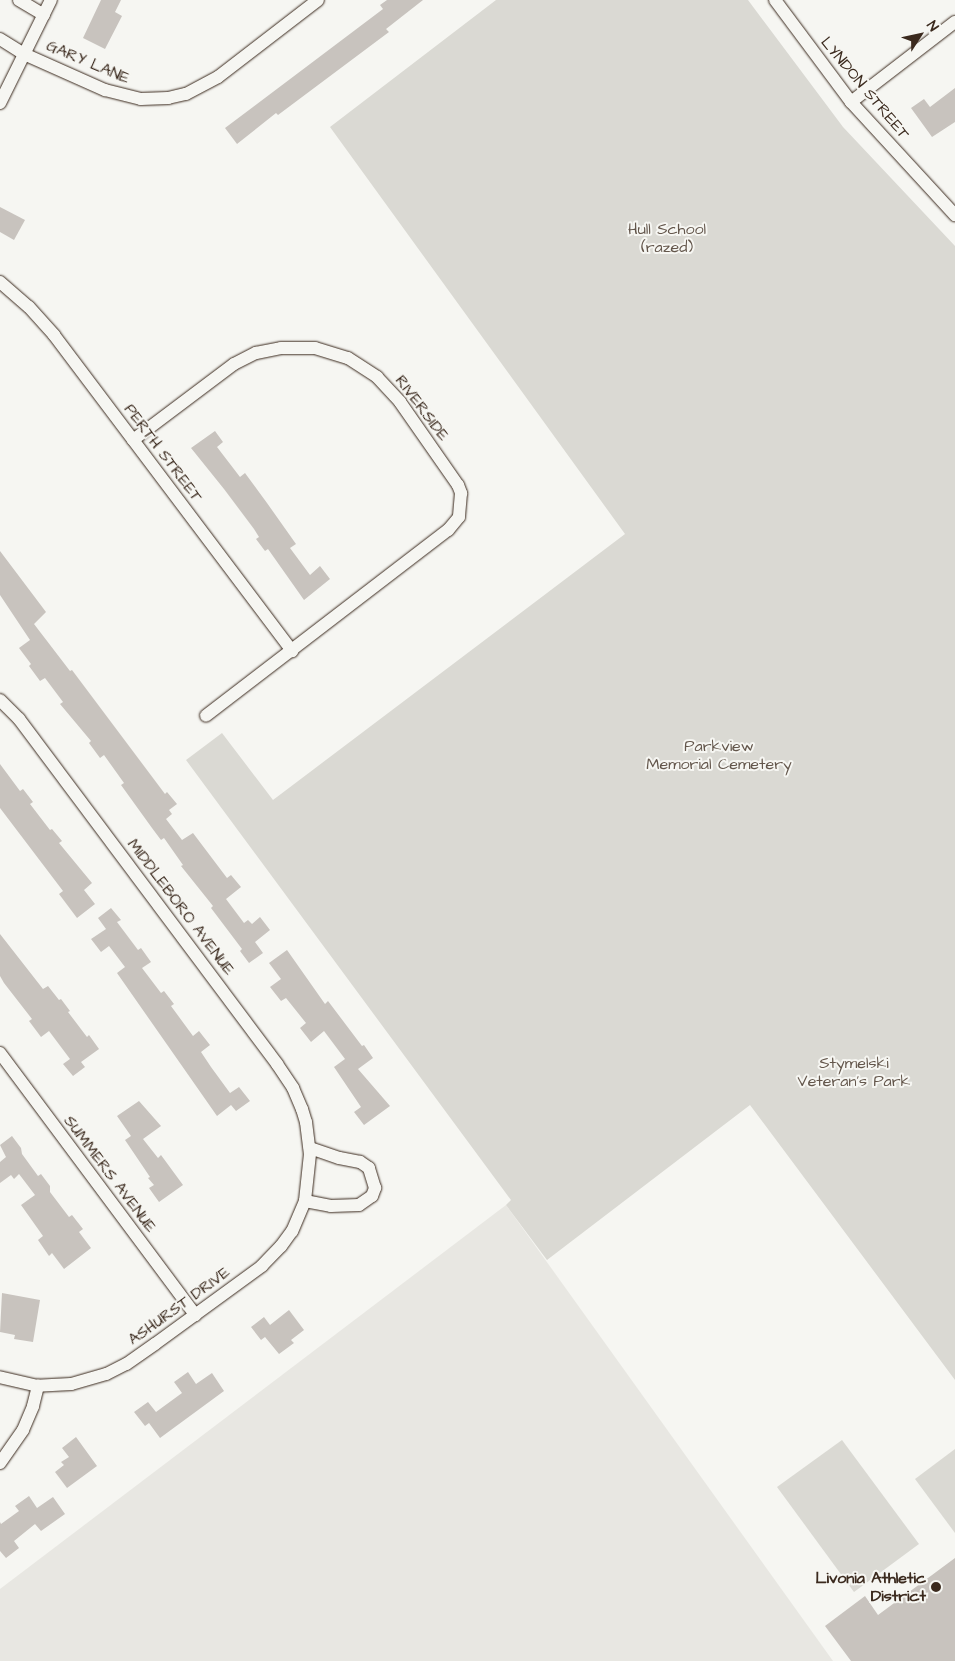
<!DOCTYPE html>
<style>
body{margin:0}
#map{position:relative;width:955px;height:1661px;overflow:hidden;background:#f6f6f2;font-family:"Architects Daughter",sans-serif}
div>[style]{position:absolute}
.built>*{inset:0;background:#e8e7e2}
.green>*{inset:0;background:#dad9d3}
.building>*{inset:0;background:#c8c3be}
.roads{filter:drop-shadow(0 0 1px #3b2a1e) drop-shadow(0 0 1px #3b2a1e)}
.street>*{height:12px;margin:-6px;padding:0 6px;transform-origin:6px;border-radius:6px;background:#f6f6f2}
.dots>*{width:14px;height:14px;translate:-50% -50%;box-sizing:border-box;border:2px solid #f6f6f2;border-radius:50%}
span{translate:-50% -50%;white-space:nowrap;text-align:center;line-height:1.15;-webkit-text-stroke:4px #f6f6f2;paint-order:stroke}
.street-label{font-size:16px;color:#3b2a1e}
.park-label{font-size:16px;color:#63564b}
.poi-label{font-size:16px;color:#3b2a1e;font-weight:700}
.right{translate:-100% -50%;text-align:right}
.north{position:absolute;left:895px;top:10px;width:50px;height:50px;-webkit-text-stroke:4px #f6f6f2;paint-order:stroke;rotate:55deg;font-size:14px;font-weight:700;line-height:20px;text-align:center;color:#3b2a1e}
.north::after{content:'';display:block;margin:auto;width:18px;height:22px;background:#3b2a1e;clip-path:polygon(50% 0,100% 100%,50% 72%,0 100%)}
</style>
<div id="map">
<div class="built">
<div style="clip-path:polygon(506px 1205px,833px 1661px,0 1661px,0 1589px)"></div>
</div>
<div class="green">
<div style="clip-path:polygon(496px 0,748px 0,843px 127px,955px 246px,955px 1380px,750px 1105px,547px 1260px,506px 1205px,511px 1200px,186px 760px,222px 733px,273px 800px,625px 534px,330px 127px)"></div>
<div style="clip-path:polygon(842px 1440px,919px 1544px,854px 1592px,777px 1487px)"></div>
<div style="clip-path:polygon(955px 1449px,955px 1533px,915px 1479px)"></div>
</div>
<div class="building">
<div style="clip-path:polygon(101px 0,121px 0,115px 12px,122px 16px,105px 49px,83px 38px)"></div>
<div style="clip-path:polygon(387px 0,423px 0,386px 29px,389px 32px,278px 115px,276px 113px,237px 144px,225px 128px,383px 9px,380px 5px)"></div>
<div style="clip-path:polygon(955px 88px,955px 122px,932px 137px,911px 108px,924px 99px,930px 107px)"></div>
<div style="clip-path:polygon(0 207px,25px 220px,14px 240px,0 232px)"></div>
<div style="clip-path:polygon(215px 431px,223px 442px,217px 447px,240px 477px,245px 473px,267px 503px,296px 544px,290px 548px,310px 575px,320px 566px,330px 579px,304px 600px,268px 549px,265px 551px,256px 539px,259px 537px,254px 529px,224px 489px,191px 448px)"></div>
<div style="clip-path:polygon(0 551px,46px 612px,34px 624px,70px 671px,72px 670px,165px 794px,167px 792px,177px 804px,169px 810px,172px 814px,166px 819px,182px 840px,193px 833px,227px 878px,231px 875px,241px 887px,226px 899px,244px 923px,248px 920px,252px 924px,260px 917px,270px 930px,255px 942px,263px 953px,249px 963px,240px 951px,242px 949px,211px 908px,213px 906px,181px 866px,183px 865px,164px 838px,161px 840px,152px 828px,121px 785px,124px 783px,104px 755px,100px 758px,89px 743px,91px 741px,60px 704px,63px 702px,45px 678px,40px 681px,29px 666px,31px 664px,19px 648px,30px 640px,0 595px)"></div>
<div style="clip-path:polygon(0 764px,20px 791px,23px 789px,33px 802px,30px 804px,50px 830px,52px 829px,62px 841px,59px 843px,92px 883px,84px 890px,95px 904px,77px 918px,59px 894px,63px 891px,0 808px)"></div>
<div style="clip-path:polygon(111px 908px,121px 920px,117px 922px,138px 950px,141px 948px,151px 962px,142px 968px,161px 993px,164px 991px,174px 1004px,171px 1006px,193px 1036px,199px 1031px,210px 1045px,201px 1052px,211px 1067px,230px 1093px,239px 1087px,250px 1101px,236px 1111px,231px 1105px,217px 1116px,117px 973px,125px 967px,109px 946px,101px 952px,91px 939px,106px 929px,98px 918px)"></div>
<div style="clip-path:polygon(0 934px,43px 989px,48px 986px,59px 1000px,61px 999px,70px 1011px,68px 1012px,87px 1037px,89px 1035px,99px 1049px,81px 1062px,85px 1067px,73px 1076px,63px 1064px,70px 1059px,49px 1031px,41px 1037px,29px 1021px,32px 1019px,4px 983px,0 976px)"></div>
<div style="clip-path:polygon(287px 950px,325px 1004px,328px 1001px,362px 1046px,364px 1045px,373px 1058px,358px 1069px,390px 1106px,364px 1125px,354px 1112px,361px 1107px,334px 1067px,345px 1059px,324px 1031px,311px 1042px,300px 1028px,306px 1023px,286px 998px,281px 1001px,270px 987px,281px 979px,269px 963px)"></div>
<div style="clip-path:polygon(139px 1101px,161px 1126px,143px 1139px,158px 1158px,161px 1155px,183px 1185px,159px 1202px,149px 1188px,154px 1185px,148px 1178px,150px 1177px,125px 1140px,131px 1136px,117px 1116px)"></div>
<div style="clip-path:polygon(12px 1136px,21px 1148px,22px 1154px,38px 1176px,41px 1174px,50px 1186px,50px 1192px,69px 1217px,72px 1215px,83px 1229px,79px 1232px,91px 1248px,64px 1269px,52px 1253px,49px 1256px,38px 1240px,43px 1236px,21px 1205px,35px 1195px,19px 1174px,14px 1179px,11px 1175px,0 1183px,0 1162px,6px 1157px,0 1145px)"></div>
<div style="clip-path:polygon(2px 1293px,40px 1300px,33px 1342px,14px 1339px,15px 1335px,0 1332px)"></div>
<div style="clip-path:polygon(289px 1310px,304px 1330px,291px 1340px,294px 1343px,279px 1354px,265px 1337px,261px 1340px,251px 1327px,264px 1317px,270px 1325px)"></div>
<div style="clip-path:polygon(188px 1372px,196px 1384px,212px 1373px,224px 1391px,160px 1438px,149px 1423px,145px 1426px,134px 1412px,148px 1402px,156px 1412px,182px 1393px,174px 1382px)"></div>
<div style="clip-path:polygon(76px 1437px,97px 1466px,67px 1488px,55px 1472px,64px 1465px,61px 1462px,69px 1457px,62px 1448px)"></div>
<div style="clip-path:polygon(29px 1496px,37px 1508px,53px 1497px,65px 1514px,41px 1531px,35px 1524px,14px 1541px,19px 1548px,6px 1558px,0 1551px,0 1522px,1px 1524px,19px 1511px,15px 1506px)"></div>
<div style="clip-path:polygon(955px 1558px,955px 1661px,851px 1661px,825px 1626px,865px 1596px,878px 1615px)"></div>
</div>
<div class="roads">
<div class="street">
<div style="left:19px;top:0;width:29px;rotate:31deg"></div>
<div style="left:775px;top:0;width:127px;rotate:53.3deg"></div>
<div style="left:851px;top:102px;width:154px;rotate:47.4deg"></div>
<div style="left:0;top:39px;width:28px;rotate:32deg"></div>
<div style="left:24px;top:54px;width:89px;rotate:24deg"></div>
<div style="left:105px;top:90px;width:37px;rotate:14deg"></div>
<div style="left:141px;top:99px;width:27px;rotate:-2deg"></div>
<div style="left:168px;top:98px;width:18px;rotate:-13deg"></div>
<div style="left:186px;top:94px;width:36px;rotate:-28deg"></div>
<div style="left:218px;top:77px;width:126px;rotate:-37.6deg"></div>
<div style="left:851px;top:102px;width:131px;rotate:-37.6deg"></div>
<div style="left:0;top:103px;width:115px;rotate:-63.7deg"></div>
<div style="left:0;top:282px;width:38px;rotate:41deg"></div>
<div style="left:29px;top:307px;width:38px;rotate:48deg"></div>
<div style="left:54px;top:335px;width:396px;rotate:53deg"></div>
<div style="left:133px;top:440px;width:126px;rotate:-37deg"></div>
<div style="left:234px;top:364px;width:25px;rotate:-27deg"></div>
<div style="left:256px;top:353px;width:25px;rotate:-11deg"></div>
<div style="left:281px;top:348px;width:34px"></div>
<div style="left:315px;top:348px;width:34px;rotate:17deg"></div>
<div style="left:348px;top:358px;width:35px;rotate:33deg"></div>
<div style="left:377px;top:377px;width:34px;rotate:47deg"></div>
<div style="left:400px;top:402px;width:101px;rotate:55.1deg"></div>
<div style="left:458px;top:485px;width:9px;rotate:69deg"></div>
<div style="left:461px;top:493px;width:24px;rotate:95deg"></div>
<div style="left:459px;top:517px;width:17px;rotate:130deg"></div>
<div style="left:448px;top:530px;width:305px;rotate:142.5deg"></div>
<div style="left:0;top:700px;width:27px;rotate:45deg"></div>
<div style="left:19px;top:719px;width:431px;rotate:53.2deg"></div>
<div style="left:277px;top:1064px;width:29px;rotate:56deg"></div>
<div style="left:293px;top:1088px;width:23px;rotate:67deg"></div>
<div style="left:302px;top:1109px;width:14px;rotate:73deg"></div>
<div style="left:306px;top:1122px;width:32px;rotate:83deg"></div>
<div style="left:310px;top:1154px;width:47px;rotate:96.1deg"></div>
<div style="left:305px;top:1201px;width:33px;rotate:113deg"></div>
<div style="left:292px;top:1231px;width:19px;rotate:126deg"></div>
<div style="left:281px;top:1246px;width:28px;rotate:134deg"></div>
<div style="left:262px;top:1266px;width:132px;rotate:143.9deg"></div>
<div style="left:155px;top:1344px;width:35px;rotate:145deg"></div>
<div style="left:126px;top:1364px;width:22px;rotate:153deg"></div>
<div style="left:106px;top:1374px;width:36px;rotate:164deg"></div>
<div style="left:71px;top:1384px;width:33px;rotate:177deg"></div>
<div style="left:38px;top:1386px;width:39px;rotate:-167deg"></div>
<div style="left:0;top:1053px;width:327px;rotate:53.3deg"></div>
<div style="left:305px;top:1201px;width:26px;rotate:11deg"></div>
<div style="left:331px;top:1206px;width:28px;rotate:-2deg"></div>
<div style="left:359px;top:1205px;width:16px;rotate:-35deg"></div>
<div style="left:372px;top:1196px;width:9px;rotate:-69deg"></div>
<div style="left:375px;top:1188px;width:21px;rotate:-107deg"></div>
<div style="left:369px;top:1168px;width:11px;rotate:-146deg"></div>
<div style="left:360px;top:1162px;width:21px;rotate:-169deg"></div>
<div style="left:339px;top:1158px;width:31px;rotate:-161deg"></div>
<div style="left:0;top:1463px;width:40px;rotate:-55.1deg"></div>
<div style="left:23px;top:1430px;width:26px;rotate:-67deg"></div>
<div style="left:33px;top:1406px;width:21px;rotate:-76deg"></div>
</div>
</div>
<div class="dots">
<div style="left:936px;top:1587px;background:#3b2a1e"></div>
</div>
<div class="street-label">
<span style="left:88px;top:62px;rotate:23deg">GARY LANE</span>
<span style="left:865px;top:88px;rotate:50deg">LYNDON STREET</span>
<span style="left:422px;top:408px;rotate:53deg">RIVERSIDE</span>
<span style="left:163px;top:453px;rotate:53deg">PERTH STREET</span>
<span style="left:181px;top:907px;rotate:53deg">MIDDLEBORO AVENUE</span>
<span style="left:110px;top:1174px;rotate:53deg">SUMMERS AVENUE</span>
<span style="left:179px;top:1306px;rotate:-36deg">ASHURST DRIVE</span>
</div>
<div class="park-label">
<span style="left:667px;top:238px">Hull School<br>(razed)</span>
<span style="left:719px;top:755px">Parkview<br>Memorial Cemetery</span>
<span style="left:854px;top:1072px">Stymelski<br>Veteran's Park</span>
</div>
<div class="poi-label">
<span class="right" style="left:926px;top:1587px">Livonia Athletic<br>District</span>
</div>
<div class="north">N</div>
</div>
